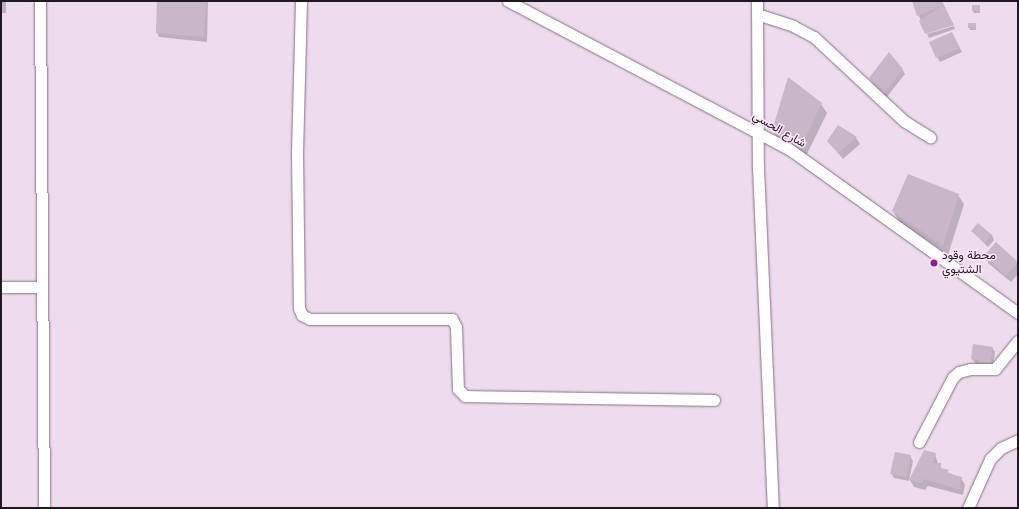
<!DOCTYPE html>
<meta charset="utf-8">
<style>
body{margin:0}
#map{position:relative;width:1019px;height:509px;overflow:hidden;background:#eedbee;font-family:"Nunito Sans",Vazirmatn,sans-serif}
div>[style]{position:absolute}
.shadow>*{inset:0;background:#0003}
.building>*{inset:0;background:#c9b6c9}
.roads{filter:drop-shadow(0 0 1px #847384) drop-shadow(0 0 1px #847384)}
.minor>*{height:11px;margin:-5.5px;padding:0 5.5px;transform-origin:5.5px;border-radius:5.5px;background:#fff}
.dots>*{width:11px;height:11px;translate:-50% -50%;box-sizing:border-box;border:2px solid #fce8fb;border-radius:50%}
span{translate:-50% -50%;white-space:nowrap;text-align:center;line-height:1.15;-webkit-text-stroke:3px #fce8fb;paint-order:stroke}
.street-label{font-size:12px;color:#1f191f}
.poi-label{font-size:12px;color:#1f191f}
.left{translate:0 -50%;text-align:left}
.frame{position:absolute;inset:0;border:2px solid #1f191f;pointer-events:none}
</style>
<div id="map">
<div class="shadow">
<div style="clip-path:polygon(1px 1px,6px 1px,6px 13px,1px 13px)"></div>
<div style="clip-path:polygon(158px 1px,208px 1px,207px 42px,159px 37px,157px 32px)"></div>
<div style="clip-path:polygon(913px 1px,942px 1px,953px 24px,921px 21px)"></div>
<div style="clip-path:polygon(979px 6px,980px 13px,974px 13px,973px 11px)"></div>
<div style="clip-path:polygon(969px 24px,975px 24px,976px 30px,970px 30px)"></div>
<div style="clip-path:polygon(954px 26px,955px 29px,929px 38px,927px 34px)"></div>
<div style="clip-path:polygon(951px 33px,962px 52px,940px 62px,937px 57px)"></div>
<div style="clip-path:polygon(902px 69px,905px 74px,886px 98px,870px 78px)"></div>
<div style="clip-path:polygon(821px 104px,827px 113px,805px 158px,779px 140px,773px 131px)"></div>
<div style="clip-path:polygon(856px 138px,860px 144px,843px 159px,828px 141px)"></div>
<div style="clip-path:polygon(958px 195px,964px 204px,948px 255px,899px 221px,893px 211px)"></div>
<div style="clip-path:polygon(972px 231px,992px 235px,994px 240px,988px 247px)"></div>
<div style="clip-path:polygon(996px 244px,1018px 263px,1018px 274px,1011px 282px,989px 264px,985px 257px)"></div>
<div style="clip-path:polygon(992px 348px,995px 352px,992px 373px,975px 363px,972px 359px)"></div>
<div style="clip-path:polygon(935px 454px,938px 464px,944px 471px,961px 478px,965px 485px,963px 495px,928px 486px,925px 490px,914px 487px,910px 480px)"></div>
<div style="clip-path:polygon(910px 456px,913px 461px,909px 481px,894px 478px,891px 473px)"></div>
</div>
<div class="building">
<div style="clip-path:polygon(157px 1px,206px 1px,204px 37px,156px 33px)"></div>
<div style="clip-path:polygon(912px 1px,942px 1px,943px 5px,917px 16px)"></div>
<div style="clip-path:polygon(943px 5px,954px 25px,925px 34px,919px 21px)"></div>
<div style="clip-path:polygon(972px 5px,980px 5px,980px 11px,972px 11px)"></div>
<div style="clip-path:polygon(968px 23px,976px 23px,976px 29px,968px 28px)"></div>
<div style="clip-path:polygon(952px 32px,960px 48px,936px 58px,929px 42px)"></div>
<div style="clip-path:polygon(889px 52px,903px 69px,883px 95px,869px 78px)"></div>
<div style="clip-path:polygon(788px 77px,822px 103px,800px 149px,772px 131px)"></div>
<div style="clip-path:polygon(838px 125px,857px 137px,838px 153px,827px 141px)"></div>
<div style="clip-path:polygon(908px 174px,959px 194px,943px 246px,892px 211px)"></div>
<div style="clip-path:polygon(978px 223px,992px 235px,985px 243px,971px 231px)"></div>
<div style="clip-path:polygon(996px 242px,1018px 262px,1006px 276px,984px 256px)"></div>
<div style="clip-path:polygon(973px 344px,993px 347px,989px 369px,978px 367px,979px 360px,971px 359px)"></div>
<div style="clip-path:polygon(924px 450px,936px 453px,933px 463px,941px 463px,941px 468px,949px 470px,947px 473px,962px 477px,959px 489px,924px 479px,921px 483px,909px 480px)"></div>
<div style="clip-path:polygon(895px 452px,911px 455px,906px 477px,890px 474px)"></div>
</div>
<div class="roads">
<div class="minor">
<div style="left:40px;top:1px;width:507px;rotate:89.55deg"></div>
<div style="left:301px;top:1px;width:150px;rotate:91.5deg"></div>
<div style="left:297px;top:151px;width:157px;rotate:89.3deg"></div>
<div style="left:299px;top:308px;width:8px;rotate:67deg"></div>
<div style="left:302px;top:315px;width:9px;rotate:27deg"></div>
<div style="left:310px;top:319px;width:142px"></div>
<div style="left:452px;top:319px;width:9px;rotate:63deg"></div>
<div style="left:456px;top:327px;width:62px;rotate:88.2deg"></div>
<div style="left:458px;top:389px;width:10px;rotate:45deg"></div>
<div style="left:465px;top:396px;width:249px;rotate:0.9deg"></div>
<div style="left:508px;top:1px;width:318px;rotate:27.8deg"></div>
<div style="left:789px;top:149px;width:282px;rotate:35.6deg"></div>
<div style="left:757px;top:1px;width:166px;rotate:89.7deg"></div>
<div style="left:758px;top:167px;width:341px;rotate:87.5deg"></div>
<div style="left:757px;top:14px;width:38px;rotate:18deg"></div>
<div style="left:793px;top:26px;width:24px;rotate:28deg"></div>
<div style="left:814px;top:37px;width:123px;rotate:43deg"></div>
<div style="left:904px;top:121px;width:31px;rotate:32deg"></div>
<div style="left:1px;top:287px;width:41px"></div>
<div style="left:919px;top:442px;width:73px;rotate:-62.4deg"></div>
<div style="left:953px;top:377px;width:8px;rotate:-40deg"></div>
<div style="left:959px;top:372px;width:11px;rotate:-15deg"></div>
<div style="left:970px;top:369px;width:25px"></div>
<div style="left:995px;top:369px;width:36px;rotate:-51deg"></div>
<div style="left:968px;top:508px;width:54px;rotate:-65.8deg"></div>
<div style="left:990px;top:459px;width:16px;rotate:-45deg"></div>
<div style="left:1001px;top:448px;width:19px;rotate:-25deg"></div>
</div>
</div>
<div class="dots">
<div style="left:934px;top:263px;background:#87238b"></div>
</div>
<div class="street-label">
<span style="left:779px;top:130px;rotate:30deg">شارع الحسي</span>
</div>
<div class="poi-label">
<span class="left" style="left:942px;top:263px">محطة وقود<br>الشتيوي</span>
</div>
<div class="frame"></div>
</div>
